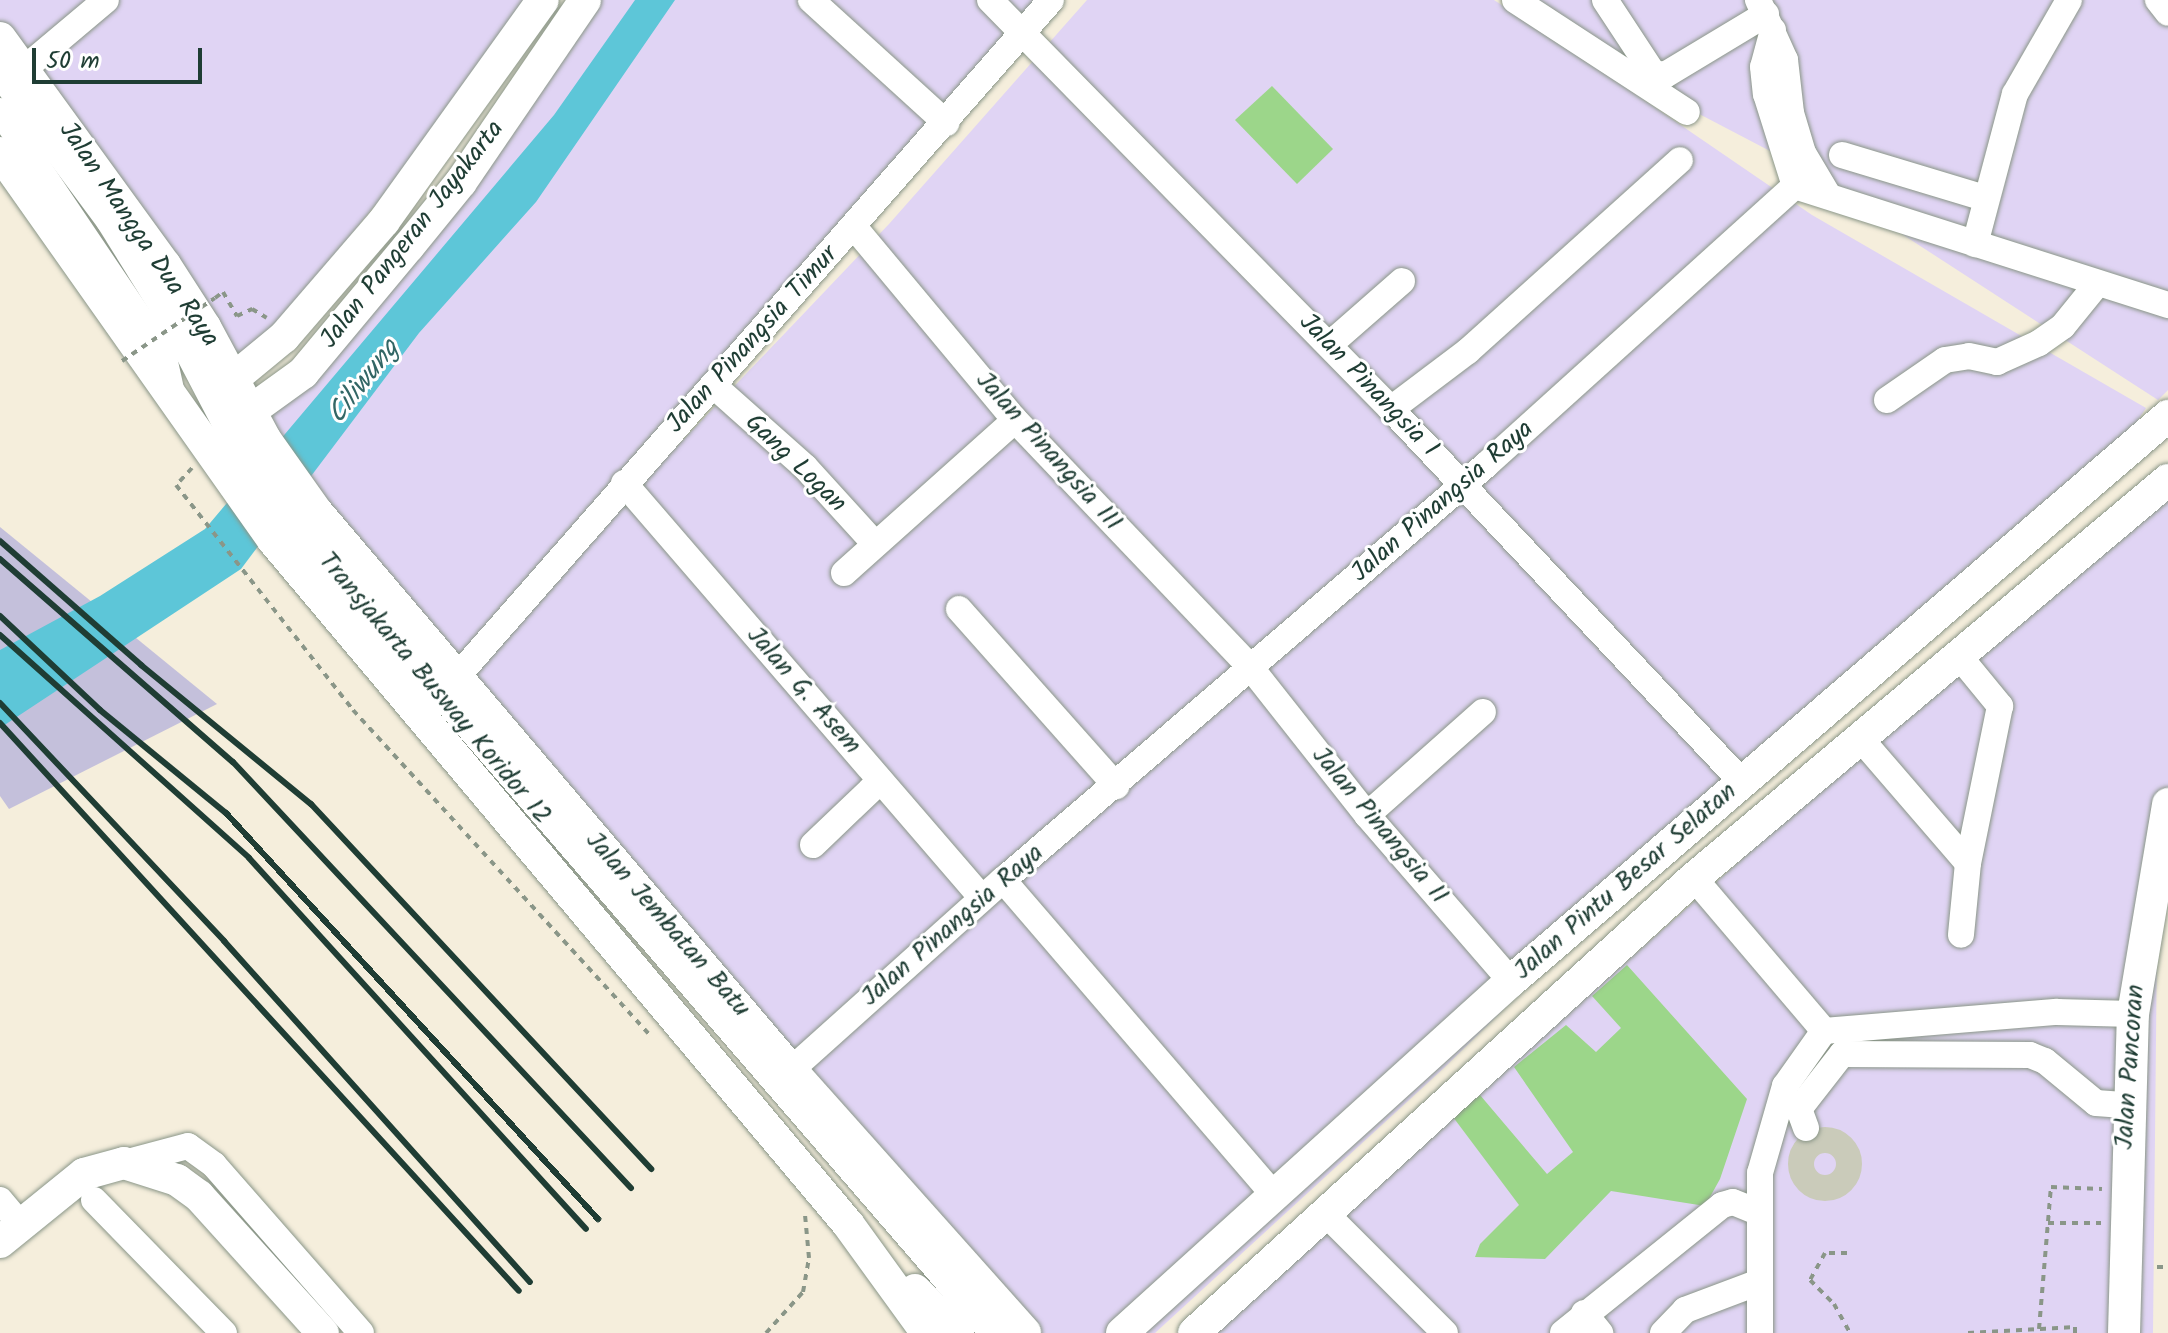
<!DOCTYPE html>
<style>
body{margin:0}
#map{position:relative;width:2168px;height:1333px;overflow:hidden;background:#f5eedc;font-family:Kalam,sans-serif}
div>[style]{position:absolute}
.built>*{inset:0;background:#e0d4f4}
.industrial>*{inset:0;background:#c4c0db}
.green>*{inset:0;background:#9cd68a}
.water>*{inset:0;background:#5dc6d8}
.minor-tunnel>*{height:26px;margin-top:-13px;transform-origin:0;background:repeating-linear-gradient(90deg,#cacbba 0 26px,transparent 0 39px)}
.minor-tunnel>.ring{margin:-13px;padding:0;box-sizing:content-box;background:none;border:26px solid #cacbba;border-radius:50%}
.path>*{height:4px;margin-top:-2px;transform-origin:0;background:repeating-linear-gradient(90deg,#8a9688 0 6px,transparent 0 12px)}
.roads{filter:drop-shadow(0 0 2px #8a9688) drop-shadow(0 0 2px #8a9688)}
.minor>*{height:26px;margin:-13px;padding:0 13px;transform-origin:13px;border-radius:13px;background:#fff}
.major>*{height:32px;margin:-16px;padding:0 16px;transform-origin:16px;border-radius:16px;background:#fff}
.rail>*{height:6px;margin:-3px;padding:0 3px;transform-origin:3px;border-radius:3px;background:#1f3d34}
.path-bridge>*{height:4px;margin-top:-2px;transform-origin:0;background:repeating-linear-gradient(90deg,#8a9688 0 6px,transparent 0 12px)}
span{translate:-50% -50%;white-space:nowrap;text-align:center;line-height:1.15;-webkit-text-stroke:6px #fff;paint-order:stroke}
.street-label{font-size:26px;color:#1f3d34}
.water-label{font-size:28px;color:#326665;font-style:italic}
.scale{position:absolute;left:32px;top:48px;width:170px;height:36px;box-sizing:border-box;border:4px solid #1f3d34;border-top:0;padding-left:10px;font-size:24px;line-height:28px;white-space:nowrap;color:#1f3d34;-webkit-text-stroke:6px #fff;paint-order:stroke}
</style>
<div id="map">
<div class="built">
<div style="clip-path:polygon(0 0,543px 0,233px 379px,0 42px)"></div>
<div style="clip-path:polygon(583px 0,1056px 0,477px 656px,889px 224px,1087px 0,1494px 0,1541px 31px,1507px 0,2168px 0,2168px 390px,2158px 400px,1789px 161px,1552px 37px,1812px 215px,2146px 408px,2114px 457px,1778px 741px,1444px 1068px,1155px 1333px,1025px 1333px,249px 412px,303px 373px)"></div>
<div style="clip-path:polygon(2168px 482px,2168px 878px,2157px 943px,2153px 1333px,1207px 1333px)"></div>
</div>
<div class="industrial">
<div style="clip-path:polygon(0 527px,217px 704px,9px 809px,0 796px)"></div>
</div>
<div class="green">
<div style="clip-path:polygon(1272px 86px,1333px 149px,1297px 184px,1235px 120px)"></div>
<div style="clip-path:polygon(1627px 965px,1747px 1099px,1720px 1179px,1705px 1206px,1611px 1191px,1545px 1259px,1475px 1257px,1480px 1244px,1519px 1205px,1453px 1117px,1480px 1095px,1547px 1174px,1573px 1152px,1514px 1067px,1566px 1025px,1596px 1052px,1621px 1028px,1592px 996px)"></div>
</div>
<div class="water">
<div style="clip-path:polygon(635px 0,675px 0,536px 202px,419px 333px,241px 569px,0 728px,0 650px,100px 596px,205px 529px,554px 115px)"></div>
</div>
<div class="minor-tunnel">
<div class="ring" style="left:1801px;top:1140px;width:22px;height:22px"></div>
</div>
<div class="path">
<div style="left:215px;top:298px;width:10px;rotate:-37deg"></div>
<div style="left:223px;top:292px;width:28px;rotate:60deg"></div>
<div style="left:237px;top:316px;width:17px;rotate:-25deg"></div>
<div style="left:252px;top:309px;width:17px;rotate:31deg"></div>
<div style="left:192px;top:468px;width:23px;rotate:133deg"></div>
<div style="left:176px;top:485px;width:286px;rotate:51.8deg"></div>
<div style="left:353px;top:710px;width:442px;rotate:47.6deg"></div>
<div style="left:2048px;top:1223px;width:53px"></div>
<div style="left:1847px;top:1253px;width:22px;rotate:180deg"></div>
<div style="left:1825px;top:1253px;width:31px;rotate:119deg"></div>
<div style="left:1810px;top:1280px;width:34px;rotate:45deg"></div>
<div style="left:1834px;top:1304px;width:33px;rotate:61deg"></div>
<div style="left:2157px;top:1267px;width:11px"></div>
<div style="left:2039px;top:1329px;width:143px;rotate:-85.2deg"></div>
<div style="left:2051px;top:1187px;width:51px;rotate:2.2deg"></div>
<div style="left:766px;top:1333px;width:55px;rotate:-47.9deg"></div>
<div style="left:803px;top:1292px;width:35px;rotate:-80deg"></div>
<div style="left:809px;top:1258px;width:43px;rotate:-95.3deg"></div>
<div style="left:1968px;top:1333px;width:107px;rotate:-3.2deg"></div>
<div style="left:2075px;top:1327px;width:6px;rotate:90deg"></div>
</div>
<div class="roads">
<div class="minor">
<div style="left:811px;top:0;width:183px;rotate:42.3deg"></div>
<div style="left:990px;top:0;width:573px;rotate:45.57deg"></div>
<div style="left:1391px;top:409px;width:512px;rotate:46.74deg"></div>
<div style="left:1515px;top:0;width:205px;rotate:33.1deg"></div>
<div style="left:1605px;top:0;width:87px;rotate:56.7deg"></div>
<div style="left:1653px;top:73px;width:12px;rotate:9deg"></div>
<div style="left:1665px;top:75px;width:118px;rotate:-31.1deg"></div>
<div style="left:1758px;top:0;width:66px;rotate:65.8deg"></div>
<div style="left:1785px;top:60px;width:53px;rotate:83.5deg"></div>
<div style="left:1791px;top:113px;width:42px;rotate:73.3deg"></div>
<div style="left:1803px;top:153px;width:49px;rotate:59.2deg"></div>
<div style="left:2158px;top:0;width:16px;rotate:52deg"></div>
<div style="left:1773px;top:30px;width:38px;rotate:105deg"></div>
<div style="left:1763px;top:67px;width:27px;rotate:84deg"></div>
<div style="left:1766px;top:94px;width:96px;rotate:72.5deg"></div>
<div style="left:24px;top:69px;width:107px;rotate:-40.1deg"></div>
<div style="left:0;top:74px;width:183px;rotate:53.4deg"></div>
<div style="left:109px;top:221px;width:121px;rotate:58.1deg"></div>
<div style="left:173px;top:324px;width:147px;rotate:62.4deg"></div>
<div style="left:241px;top:454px;width:81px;rotate:53.6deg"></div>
<div style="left:289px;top:519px;width:1076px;rotate:49.18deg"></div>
<div style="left:0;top:111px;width:292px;rotate:56deg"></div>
<div style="left:163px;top:353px;width:42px;rotate:77.6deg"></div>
<div style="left:1842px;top:155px;width:148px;rotate:16.8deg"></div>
<div style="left:1795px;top:186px;width:392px;rotate:17.7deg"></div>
<div style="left:855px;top:228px;width:250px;rotate:50.2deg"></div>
<div style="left:1015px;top:420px;width:342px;rotate:46.4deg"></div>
<div style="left:1251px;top:668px;width:187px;rotate:51.7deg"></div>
<div style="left:1367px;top:815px;width:220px;rotate:49.1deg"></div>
<div style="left:1975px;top:244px;width:155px;rotate:-75.1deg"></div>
<div style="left:2015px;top:94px;width:108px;rotate:-60.1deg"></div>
<div style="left:1329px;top:345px;width:97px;rotate:-41.2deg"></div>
<div style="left:713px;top:385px;width:123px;rotate:41.7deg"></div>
<div style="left:805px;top:467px;width:104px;rotate:47.7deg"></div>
<div style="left:1887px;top:400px;width:70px;rotate:-34.6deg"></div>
<div style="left:1945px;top:360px;width:24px;rotate:-9deg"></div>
<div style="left:1969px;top:356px;width:29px;rotate:12deg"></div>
<div style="left:1997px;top:362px;width:46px;rotate:-24.3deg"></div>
<div style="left:2039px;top:343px;width:29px;rotate:-35deg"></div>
<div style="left:2063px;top:326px;width:55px;rotate:-50.9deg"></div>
<div style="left:1391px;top:409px;width:96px;rotate:-37deg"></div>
<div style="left:1468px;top:351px;width:285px;rotate:-42deg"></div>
<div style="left:624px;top:483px;width:548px;rotate:49.22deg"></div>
<div style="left:844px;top:573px;width:229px;rotate:-41.8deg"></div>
<div style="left:959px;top:609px;width:237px;rotate:48.4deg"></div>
<div style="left:1959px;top:656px;width:65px;rotate:50.6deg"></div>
<div style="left:2000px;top:706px;width:160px;rotate:101.5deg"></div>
<div style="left:1968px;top:863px;width:72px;rotate:95.6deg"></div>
<div style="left:455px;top:679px;width:903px;rotate:-48.72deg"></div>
<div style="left:1860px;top:738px;width:165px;rotate:49.2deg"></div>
<div style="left:1367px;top:815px;width:155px;rotate:-41.6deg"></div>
<div style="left:813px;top:845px;width:93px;rotate:-43.7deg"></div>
<div style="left:1694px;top:878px;width:201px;rotate:49.6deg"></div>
<div style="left:1003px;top:880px;width:417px;rotate:49.3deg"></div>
<div style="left:1824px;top:1031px;width:234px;rotate:-4.7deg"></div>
<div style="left:2057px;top:1012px;width:76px;rotate:1.5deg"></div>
<div style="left:791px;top:1070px;width:285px;rotate:-41.9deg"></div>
<div style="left:1003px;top:880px;width:637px;rotate:-40.67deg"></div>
<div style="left:1486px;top:465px;width:416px;rotate:-42.1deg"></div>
<div style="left:1806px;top:1128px;width:20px;rotate:-110deg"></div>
<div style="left:1799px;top:1109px;width:70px;rotate:-52deg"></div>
<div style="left:1842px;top:1054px;width:188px;rotate:0.3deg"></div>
<div style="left:2030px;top:1055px;width:16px;rotate:22deg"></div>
<div style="left:2045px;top:1061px;width:66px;rotate:39.5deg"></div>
<div style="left:2096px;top:1103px;width:31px;rotate:4deg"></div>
<div style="left:124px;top:1163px;width:66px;rotate:-14.9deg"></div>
<div style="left:188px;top:1146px;width:32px;rotate:36deg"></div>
<div style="left:214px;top:1165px;width:223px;rotate:48.8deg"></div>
<div style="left:0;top:1200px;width:31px;rotate:50deg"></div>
<div style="left:94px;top:1200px;width:186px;rotate:45.7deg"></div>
<div style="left:1324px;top:1212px;width:171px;rotate:45deg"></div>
<div style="left:1584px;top:1313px;width:26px;rotate:51deg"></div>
<div style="left:1563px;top:1333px;width:204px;rotate:-38.8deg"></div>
<div style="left:1722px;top:1205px;width:11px;rotate:-15deg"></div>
<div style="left:1733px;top:1202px;width:27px;rotate:22deg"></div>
<div style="left:1663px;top:1333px;width:32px;rotate:-46deg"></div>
<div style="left:1685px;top:1310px;width:79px;rotate:-20.7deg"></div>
<div style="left:1760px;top:1333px;width:160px;rotate:-90deg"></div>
<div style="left:1760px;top:1173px;width:91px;rotate:-74deg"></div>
<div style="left:1785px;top:1086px;width:67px;rotate:-54.7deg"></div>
</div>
<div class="major">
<div style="left:0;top:38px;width:281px;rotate:54deg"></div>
<div style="left:165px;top:265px;width:74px;rotate:57.2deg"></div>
<div style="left:205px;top:327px;width:127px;rotate:61.8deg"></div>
<div style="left:265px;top:439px;width:88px;rotate:54.7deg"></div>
<div style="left:316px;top:511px;width:734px;rotate:49.64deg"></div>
<div style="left:791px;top:1070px;width:352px;rotate:48.3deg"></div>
<div style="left:0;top:153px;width:474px;rotate:54.8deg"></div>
<div style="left:273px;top:540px;width:894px;rotate:49.95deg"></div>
<div style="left:848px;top:1224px;width:135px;rotate:54.1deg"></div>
<div style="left:233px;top:379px;width:66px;rotate:-39.5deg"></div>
<div style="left:284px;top:337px;width:153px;rotate:-49.2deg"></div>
<div style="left:384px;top:221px;width:272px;rotate:-54.3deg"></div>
<div style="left:249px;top:412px;width:67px;rotate:-35.8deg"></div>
<div style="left:303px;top:373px;width:165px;rotate:-50.2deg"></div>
<div style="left:409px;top:246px;width:82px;rotate:-50.9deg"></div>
<div style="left:461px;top:182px;width:220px;rotate:-55.7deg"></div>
<div style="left:0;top:1242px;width:108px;rotate:-39deg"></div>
<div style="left:84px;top:1174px;width:41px;rotate:-15.4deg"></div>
<div style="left:124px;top:1163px;width:56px;rotate:17.8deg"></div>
<div style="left:177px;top:1180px;width:27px;rotate:36deg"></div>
<div style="left:199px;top:1196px;width:185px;rotate:47.9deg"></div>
<div style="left:915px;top:1290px;width:61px;rotate:45deg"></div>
<div style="left:1122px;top:1333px;width:525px;rotate:-42.14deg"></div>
<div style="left:1511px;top:981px;width:867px;rotate:-40.69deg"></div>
<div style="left:1194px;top:1333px;width:676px;rotate:-42.3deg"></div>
<div style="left:1694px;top:878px;width:619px;rotate:-40.02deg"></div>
<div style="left:2124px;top:1333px;width:319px;rotate:-88.4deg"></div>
<div style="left:2133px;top:1014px;width:213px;rotate:-80.5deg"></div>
</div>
</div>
<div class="rail">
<div style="left:0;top:541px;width:188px;rotate:41.3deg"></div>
<div style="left:141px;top:665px;width:220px;rotate:39.3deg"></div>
<div style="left:311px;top:804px;width:499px;rotate:47deg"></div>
<div style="left:0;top:559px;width:309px;rotate:41.1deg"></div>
<div style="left:233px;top:762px;width:583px;rotate:46.95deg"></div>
<div style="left:0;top:616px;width:137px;rotate:43.2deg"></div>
<div style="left:100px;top:710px;width:163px;rotate:39.3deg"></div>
<div style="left:226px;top:813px;width:551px;rotate:47.5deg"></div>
<div style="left:0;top:635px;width:334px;rotate:41.8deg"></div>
<div style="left:249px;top:858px;width:501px;rotate:47.75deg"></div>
<div style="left:0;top:703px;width:327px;rotate:46.7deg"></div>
<div style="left:224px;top:941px;width:458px;rotate:48.1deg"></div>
<div style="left:0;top:723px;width:769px;rotate:47.58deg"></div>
</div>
<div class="path-bridge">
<div style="left:122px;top:361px;width:112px;rotate:-34.1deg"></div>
</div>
<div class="street-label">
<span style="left:138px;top:235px;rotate:56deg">Jalan Mangga Dua Raya</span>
<span style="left:413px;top:235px;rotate:-52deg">Jalan Pangeran Jayakarta</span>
<span style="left:753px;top:340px;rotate:-48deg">Jalan Pinangsia Timur</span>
<span style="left:1368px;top:386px;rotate:46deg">Jalan Pinangsia I</span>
<span style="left:1048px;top:452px;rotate:48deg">Jalan Pinangsia III</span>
<span style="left:795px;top:464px;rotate:44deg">Gang Logan</span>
<span style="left:1443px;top:502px;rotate:-41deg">Jalan Pinangsia Raya</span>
<span style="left:434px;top:689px;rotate:50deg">Transjakarta Busway Koridor 12</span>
<span style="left:803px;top:691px;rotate:49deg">Jalan G. Asem</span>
<span style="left:1379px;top:826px;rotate:50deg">Jalan Pinangsia II</span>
<span style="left:1626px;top:882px;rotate:-41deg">Jalan Pintu Besar Selatan</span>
<span style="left:667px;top:925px;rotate:49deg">Jalan Jembatan Batu</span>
<span style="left:953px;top:926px;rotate:-41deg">Jalan Pinangsia Raya</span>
<span style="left:2131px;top:1067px;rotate:-86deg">Jalan Pancoran</span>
</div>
<div class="water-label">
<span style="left:364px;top:382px;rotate:-52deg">Ciliwung</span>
</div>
<div class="scale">50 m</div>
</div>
